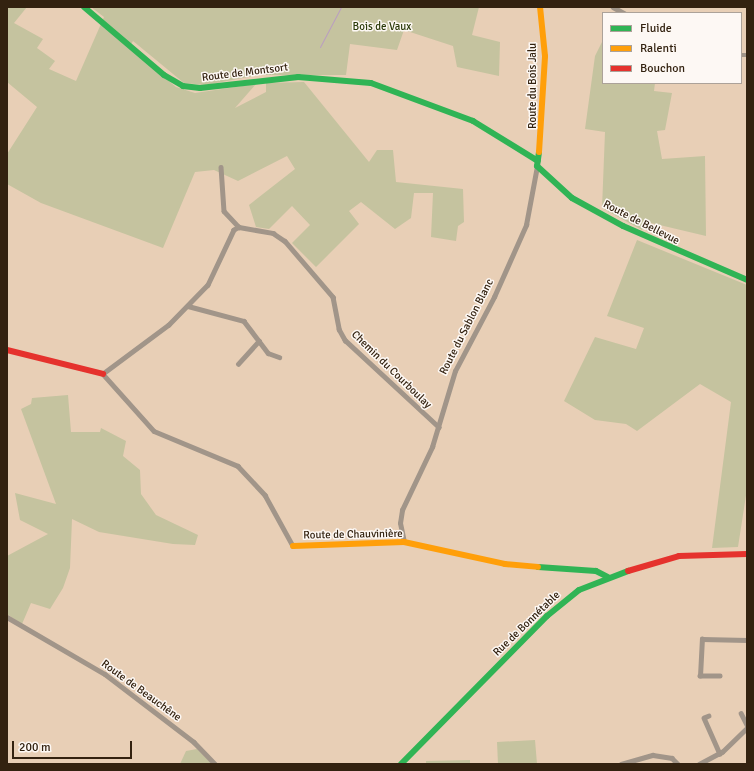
<!DOCTYPE html>
<meta charset="utf-8">
<style>
body{margin:0}
#map{position:relative;width:754px;height:771px;overflow:hidden;background:#e8cfb6;font-family:Signika,sans-serif}
div>[style]{position:absolute}
.green>*{inset:0;background:#c5c39f}
.stream>*{height:1px;margin:-0.5px;padding:0 0.5px;transform-origin:0.5px;border-radius:0.5px;background:#ba9ec1}
.street>*{height:4.5px;margin:-2.25px;padding:0 2.25px;transform-origin:2.25px;border-radius:2.25px;background:#a19589}
.fast>*{height:6px;margin:-3px;padding:0 3px;transform-origin:3px;border-radius:3px;background:#30b455}
.slow>*{height:6px;margin:-3px;padding:0 3px;transform-origin:3px;border-radius:3px;background:#ff9f0a}
.jam>*{height:6px;margin:-3px;padding:0 3px;transform-origin:3px;border-radius:3px;background:#e5322d}
span{translate:-50% -50%;white-space:nowrap;text-align:center;line-height:1.15;-webkit-text-stroke:3px #fdf8f4;paint-order:stroke}
.park-label{font-size:11px;color:#2a3a09}
.street-label{font-size:11px;color:#332210}
.frame{position:absolute;inset:0;border:8px solid #332210;pointer-events:none}
.legend{position:absolute;left:602px;top:12px;width:140px;height:72px;box-sizing:border-box;background:#fdf8f4;border:1px solid #aca299;margin:0;padding:5px 7px;list-style:none;font-size:12px;color:#332210}
.legend li{display:flex;align-items:center;gap:8px;height:20px}
.legend b{width:20px;border:1px solid #aca299}
.scale{position:absolute;left:12px;top:741px;width:120px;height:18px;box-sizing:border-box;border:2px solid #332210;border-top:0;padding-left:5px;font-size:12px;line-height:14px;white-space:nowrap;color:#332210;-webkit-text-stroke:3px #fdf8f4;paint-order:stroke}
</style>
<div id="map">
<div class="green">
<div style="clip-path:polygon(7px 7px,27px 7px,14px 23px,43px 39px,37px 48px,55px 61px,49px 69px,76px 81px,104px 17px,91px 7px,479px 7px,472px 35px,500px 42px,499px 76px,457px 67px,453px 46px,404px 30px,397px 50px,350px 44px,346px 75px,259px 75px,206px 85px,184px 83px,133px 41px,129px 48px,176px 87px,195px 93px,256px 84px,235px 108px,266px 92px,266px 83px,304px 82px,369px 162px,377px 150px,393px 150px,396px 182px,463px 189px,464px 222px,458px 226px,456px 241px,431px 237px,433px 193px,414px 193px,411px 218px,395px 229px,361px 202px,349px 211px,359px 224px,316px 267px,292px 243px,310px 225px,292px 206px,269px 229px,256px 227px,249px 205px,295px 169px,287px 156px,238px 181px,214px 170px,195px 172px,163px 248px,41px 203px,7px 184px,7px 154px,37px 107px,7px 82px)"></div>
<div style="clip-path:polygon(603px 40px,603px 83px,655px 83px,654px 91px,672px 93px,665px 130px,657px 131px,662px 159px,705px 156px,706px 236px,647px 222px,642px 230px,602px 208px,605px 132px,585px 129px,595px 56px)"></div>
<div style="clip-path:polygon(637px 240px,747px 285px,747px 489px,738px 547px,712px 548px,731px 402px,700px 384px,637px 431px,626px 424px,595px 420px,564px 401px,595px 337px,636px 349px,644px 328px,607px 316px)"></div>
<div style="clip-path:polygon(68px 395px,71px 432px,100px 432px,101px 428px,126px 441px,123px 456px,140px 470px,141px 494px,156px 515px,198px 535px,195px 545px,173px 544px,99px 532px,72px 519px,70px 568px,63px 588px,50px 609px,31px 603px,22px 624px,7px 614px,7px 556px,48px 534px,20px 520px,15px 493px,56px 504px,21px 409px,31px 404px,32px 398px)"></div>
<div style="clip-path:polygon(535px 740px,537px 764px,498px 764px,497px 742px)"></div>
<div style="clip-path:polygon(197px 749px,212px 764px,180px 764px,186px 751px)"></div>
<div style="clip-path:polygon(470px 760px,470px 764px,426px 764px,426px 761px)"></div>
</div>
<div class="stream">
<div style="left:320px;top:47px;width:45px;rotate:-62.3deg"></div>
</div>
<div class="street">
<div style="left:613px;top:7px;width:13px;rotate:29deg"></div>
<div style="left:741px;top:55px;width:6px"></div>
<div style="left:221px;top:167px;width:44px;rotate:86.1deg"></div>
<div style="left:224px;top:211px;width:22px;rotate:47deg"></div>
<div style="left:239px;top:227px;width:35px;rotate:10deg"></div>
<div style="left:273px;top:233px;width:14px;rotate:34deg"></div>
<div style="left:285px;top:241px;width:74px;rotate:49.4deg"></div>
<div style="left:333px;top:297px;width:33px;rotate:79deg"></div>
<div style="left:339px;top:329px;width:13px;rotate:61deg"></div>
<div style="left:345px;top:340px;width:128px;rotate:42.8deg"></div>
<div style="left:239px;top:227px;width:6px;rotate:149deg"></div>
<div style="left:234px;top:230px;width:61px;rotate:115.3deg"></div>
<div style="left:208px;top:285px;width:56px;rotate:134.3deg"></div>
<div style="left:169px;top:325px;width:82px;rotate:143.4deg"></div>
<div style="left:103px;top:374px;width:76px;rotate:48.2deg"></div>
<div style="left:154px;top:431px;width:91px;rotate:22.6deg"></div>
<div style="left:238px;top:466px;width:40px;rotate:47deg"></div>
<div style="left:265px;top:495px;width:58px;rotate:61.2deg"></div>
<div style="left:188px;top:306px;width:58px;rotate:15deg"></div>
<div style="left:244px;top:321px;width:40px;rotate:53deg"></div>
<div style="left:268px;top:353px;width:12px;rotate:20deg"></div>
<div style="left:238px;top:364px;width:31px;rotate:-48deg"></div>
<div style="left:404px;top:542px;width:19px;rotate:-102deg"></div>
<div style="left:400px;top:523px;width:13px;rotate:-81deg"></div>
<div style="left:402px;top:510px;width:70px;rotate:-64.5deg"></div>
<div style="left:432px;top:447px;width:79px;rotate:-73.2deg"></div>
<div style="left:455px;top:371px;width:84px;rotate:-62.2deg"></div>
<div style="left:494px;top:297px;width:79px;rotate:-66deg"></div>
<div style="left:526px;top:225px;width:60px;rotate:-79.4deg"></div>
<div style="left:7px;top:617px;width:113px;rotate:30.2deg"></div>
<div style="left:105px;top:674px;width:112px;rotate:37.4deg"></div>
<div style="left:194px;top:742px;width:30px;rotate:46deg"></div>
<div style="left:720px;top:676px;width:20px;rotate:180deg"></div>
<div style="left:700px;top:676px;width:37px;rotate:-87deg"></div>
<div style="left:702px;top:639px;width:45px;rotate:1.3deg"></div>
<div style="left:741px;top:713px;width:13px;rotate:63deg"></div>
<div style="left:709px;top:716px;width:5px;rotate:158deg"></div>
<div style="left:704px;top:718px;width:39px;rotate:66deg"></div>
<div style="left:621px;top:764px;width:33px;rotate:-16deg"></div>
<div style="left:653px;top:755px;width:19px;rotate:9deg"></div>
<div style="left:672px;top:758px;width:8px;rotate:45deg"></div>
<div style="left:699px;top:764px;width:26px;rotate:-28deg"></div>
<div style="left:722px;top:752px;width:35px;rotate:-44deg"></div>
</div>
<div class="fast">
<div style="left:84px;top:7px;width:105px;rotate:40.4deg"></div>
<div style="left:164px;top:75px;width:22px;rotate:30deg"></div>
<div style="left:183px;top:86px;width:17px;rotate:7deg"></div>
<div style="left:200px;top:88px;width:99px;rotate:-6.4deg"></div>
<div style="left:298px;top:77px;width:73px;rotate:4.7deg"></div>
<div style="left:371px;top:83px;width:109px;rotate:20.4deg"></div>
<div style="left:473px;top:121px;width:76px;rotate:31.6deg"></div>
<div style="left:539px;top:152px;width:14px;rotate:98deg"></div>
<div style="left:537px;top:166px;width:47px;rotate:42.4deg"></div>
<div style="left:572px;top:198px;width:58px;rotate:28.8deg"></div>
<div style="left:623px;top:226px;width:135px;rotate:23.5deg"></div>
<div style="left:538px;top:567px;width:58px;rotate:3.9deg"></div>
<div style="left:596px;top:571px;width:13px;rotate:27deg"></div>
<div style="left:401px;top:764px;width:208px;rotate:-45.4deg"></div>
<div style="left:547px;top:616px;width:41px;rotate:-39.1deg"></div>
<div style="left:579px;top:590px;width:53px;rotate:-21.2deg"></div>
</div>
<div class="slow">
<div style="left:539px;top:152px;width:96px;rotate:-86.4deg"></div>
<div style="left:545px;top:56px;width:49px;rotate:-95.8deg"></div>
<div style="left:293px;top:546px;width:111px;rotate:-2.1deg"></div>
<div style="left:404px;top:542px;width:103px;rotate:12.3deg"></div>
<div style="left:505px;top:564px;width:33px;rotate:5deg"></div>
</div>
<div class="jam">
<div style="left:7px;top:350px;width:99px;rotate:14deg"></div>
<div style="left:628px;top:571px;width:53px;rotate:-16.4deg"></div>
<div style="left:679px;top:556px;width:68px;rotate:-1.7deg"></div>
</div>
<div class="park-label">
<span style="left:382px;top:27px">Bois de Vaux</span>
</div>
<div class="street-label">
<span style="left:245px;top:73px;rotate:-7deg">Route de Montsort</span>
<span style="left:533px;top:86px;rotate:-90deg">Route du Bois Jalu</span>
<span style="left:641px;top:223px;rotate:27deg">Route de Bellevue</span>
<span style="left:467px;top:327px;rotate:-63deg">Route du Sablon Blanc</span>
<span style="left:391px;top:370px;rotate:44deg">Chemin du Courboulay</span>
<span style="left:353px;top:535px;rotate:-1deg">Route de Chauvinière</span>
<span style="left:527px;top:624px;rotate:-44deg">Rue de Bonnétable</span>
<span style="left:141px;top:691px;rotate:36deg">Route de Beauchêne</span>
</div>
<div class="frame"></div>
<ul class="legend">
<li><b style="height:5px;background:#30b455"></b>Fluide</li>
<li><b style="height:5px;background:#ff9f0a"></b>Ralenti</li>
<li><b style="height:5px;background:#e5322d"></b>Bouchon</li>
</ul>
<div class="scale">200 m</div>
</div>
